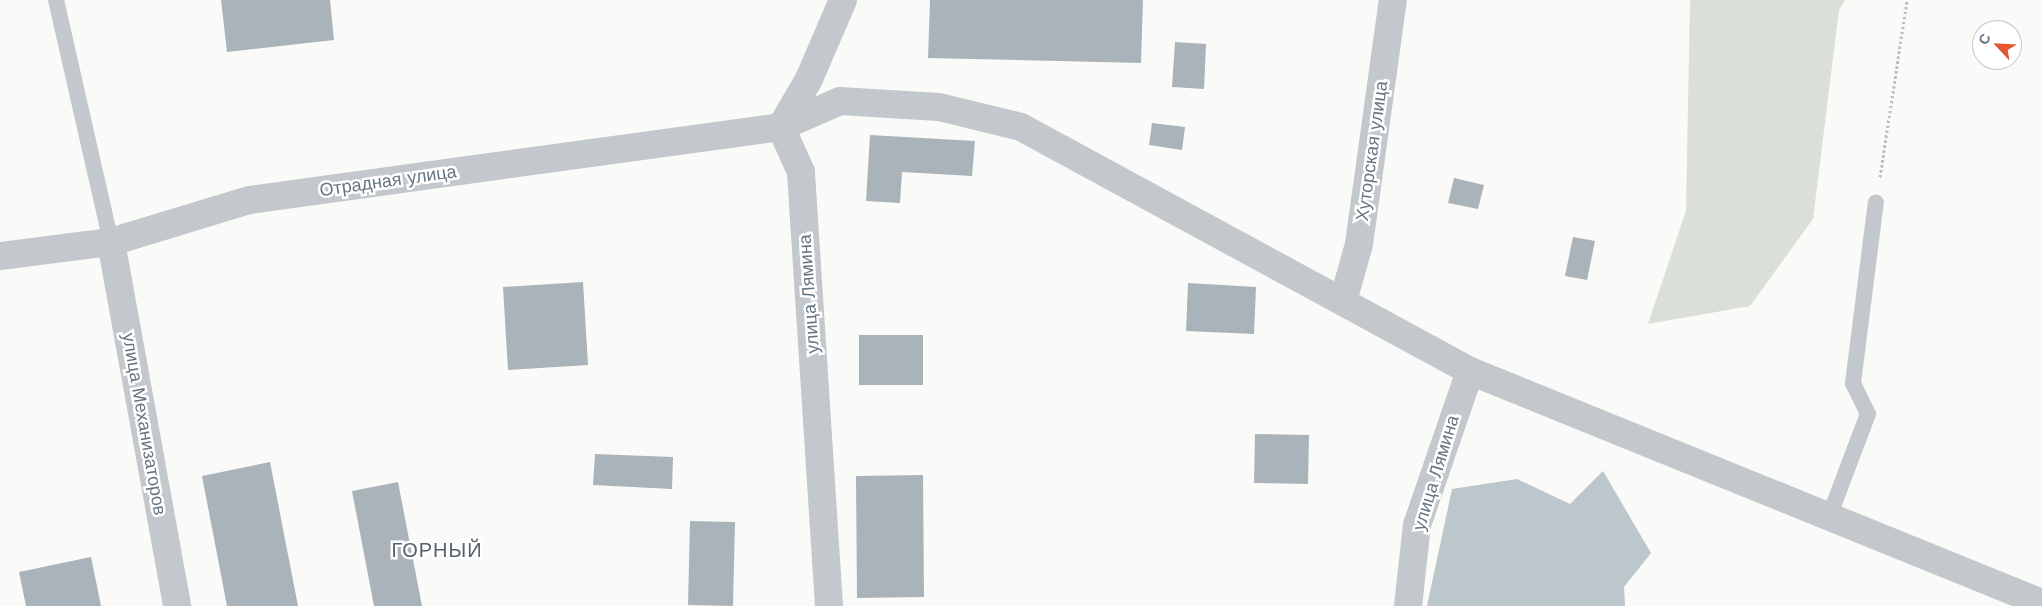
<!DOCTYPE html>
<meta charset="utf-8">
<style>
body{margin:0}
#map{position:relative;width:2042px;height:606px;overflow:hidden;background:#fafaf8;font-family:"Work Sans",sans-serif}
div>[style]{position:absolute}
.green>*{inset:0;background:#dadfd7}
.water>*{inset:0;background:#bbc7cb}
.building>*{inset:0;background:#aab3b9}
.path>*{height:3px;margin-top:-1.5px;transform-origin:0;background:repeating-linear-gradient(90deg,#bbbfc2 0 2.5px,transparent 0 5px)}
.service>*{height:16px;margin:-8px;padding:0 8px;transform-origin:8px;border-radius:8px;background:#c3c8cc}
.minor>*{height:28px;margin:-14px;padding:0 14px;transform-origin:14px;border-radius:14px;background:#c3c8cc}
span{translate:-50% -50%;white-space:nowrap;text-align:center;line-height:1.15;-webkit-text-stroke:5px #fff;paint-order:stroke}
.street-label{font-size:18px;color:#657683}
.quarter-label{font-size:20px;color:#57646e;letter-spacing:1px}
.north{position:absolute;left:1972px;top:20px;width:50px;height:50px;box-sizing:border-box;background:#fff;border:1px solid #c1c8cd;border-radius:50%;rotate:295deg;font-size:14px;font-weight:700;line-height:20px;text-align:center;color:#657683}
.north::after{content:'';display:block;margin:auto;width:18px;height:22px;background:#e4572e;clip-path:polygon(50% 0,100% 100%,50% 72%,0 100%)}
</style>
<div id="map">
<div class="green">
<div style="clip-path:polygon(1690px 0,1845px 0,1839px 10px,1813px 219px,1750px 306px,1648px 324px,1686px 211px)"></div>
</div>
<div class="water">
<div style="clip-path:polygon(1603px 471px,1651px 553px,1624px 587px,1625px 606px,1427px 606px,1452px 489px,1517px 479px,1570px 504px)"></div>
</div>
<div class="building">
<div style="clip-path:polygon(221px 0,330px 0,334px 40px,227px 52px)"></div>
<div style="clip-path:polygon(930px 0,1143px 0,1141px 63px,928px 58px)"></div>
<div style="clip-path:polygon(1175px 42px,1206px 44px,1204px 89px,1172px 87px)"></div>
<div style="clip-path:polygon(1152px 123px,1185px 127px,1182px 150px,1149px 145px)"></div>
<div style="clip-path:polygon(870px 135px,975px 141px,972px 176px,902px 172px,900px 203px,866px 201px)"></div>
<div style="clip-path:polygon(1454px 178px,1484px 185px,1478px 209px,1448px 203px)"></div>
<div style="clip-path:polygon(1573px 237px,1595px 241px,1587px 280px,1565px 276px)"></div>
<div style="clip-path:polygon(583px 282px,588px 365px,508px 370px,503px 287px)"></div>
<div style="clip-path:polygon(1188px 283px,1256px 287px,1254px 334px,1186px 331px)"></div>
<div style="clip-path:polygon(859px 335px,923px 335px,923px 385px,859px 385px)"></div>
<div style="clip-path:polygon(1255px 434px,1309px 435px,1308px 484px,1254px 483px)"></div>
<div style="clip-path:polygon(595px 454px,673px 457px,672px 489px,593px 485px)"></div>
<div style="clip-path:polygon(270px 462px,298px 606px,227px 606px,202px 476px)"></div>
<div style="clip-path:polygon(923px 475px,924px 597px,857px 598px,856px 476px)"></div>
<div style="clip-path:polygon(398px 482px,422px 606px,374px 606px,352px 491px)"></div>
<div style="clip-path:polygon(690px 521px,735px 522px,733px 606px,688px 605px)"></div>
<div style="clip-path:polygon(91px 557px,101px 606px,26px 606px,19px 572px)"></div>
</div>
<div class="path">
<div style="left:1880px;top:177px;width:179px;rotate:-81.3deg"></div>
</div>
<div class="service">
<div style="left:56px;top:0;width:248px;rotate:77.2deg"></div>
<div style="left:1829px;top:517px;width:110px;rotate:-69.3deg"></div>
<div style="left:1868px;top:414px;width:34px;rotate:-116deg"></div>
<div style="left:1853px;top:383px;width:182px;rotate:-82.8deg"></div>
</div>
<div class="minor">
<div style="left:111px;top:242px;width:370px;rotate:79.7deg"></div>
<div style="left:0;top:256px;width:112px;rotate:-7.2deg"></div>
<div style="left:111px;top:242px;width:144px;rotate:-16.9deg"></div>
<div style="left:249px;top:200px;width:537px;rotate:-7.81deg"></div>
<div style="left:781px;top:127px;width:64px;rotate:-23.8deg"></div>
<div style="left:840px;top:101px;width:99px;rotate:3.5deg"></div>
<div style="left:939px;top:107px;width:84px;rotate:13.7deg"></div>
<div style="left:1021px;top:127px;width:511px;rotate:28.52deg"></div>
<div style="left:1470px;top:371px;width:617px;rotate:22.08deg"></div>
<div style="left:1343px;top:301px;width:59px;rotate:-74.3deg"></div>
<div style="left:1359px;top:244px;width:246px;rotate:-82.1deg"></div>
<div style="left:829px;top:606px;width:435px;rotate:-93.7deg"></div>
<div style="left:801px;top:172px;width:49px;rotate:-114deg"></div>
<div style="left:781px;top:127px;width:56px;rotate:-59.7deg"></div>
<div style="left:809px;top:79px;width:86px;rotate:-66.7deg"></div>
<div style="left:1408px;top:606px;width:81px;rotate:-83.7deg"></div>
<div style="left:1417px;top:525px;width:163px;rotate:-71deg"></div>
</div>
<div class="street-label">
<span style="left:1372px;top:151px;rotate:-82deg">Хуторская улица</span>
<span style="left:388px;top:181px;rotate:-8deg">Отрадная улица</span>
<span style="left:809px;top:294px;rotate:-94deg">улица Лямина</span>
<span style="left:144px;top:424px;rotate:80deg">улица Механизаторов</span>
<span style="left:1436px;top:473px;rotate:-73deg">улица Лямина</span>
</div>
<div class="quarter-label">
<span style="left:437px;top:550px">ГОРНЫЙ</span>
</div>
<div class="north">С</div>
</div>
